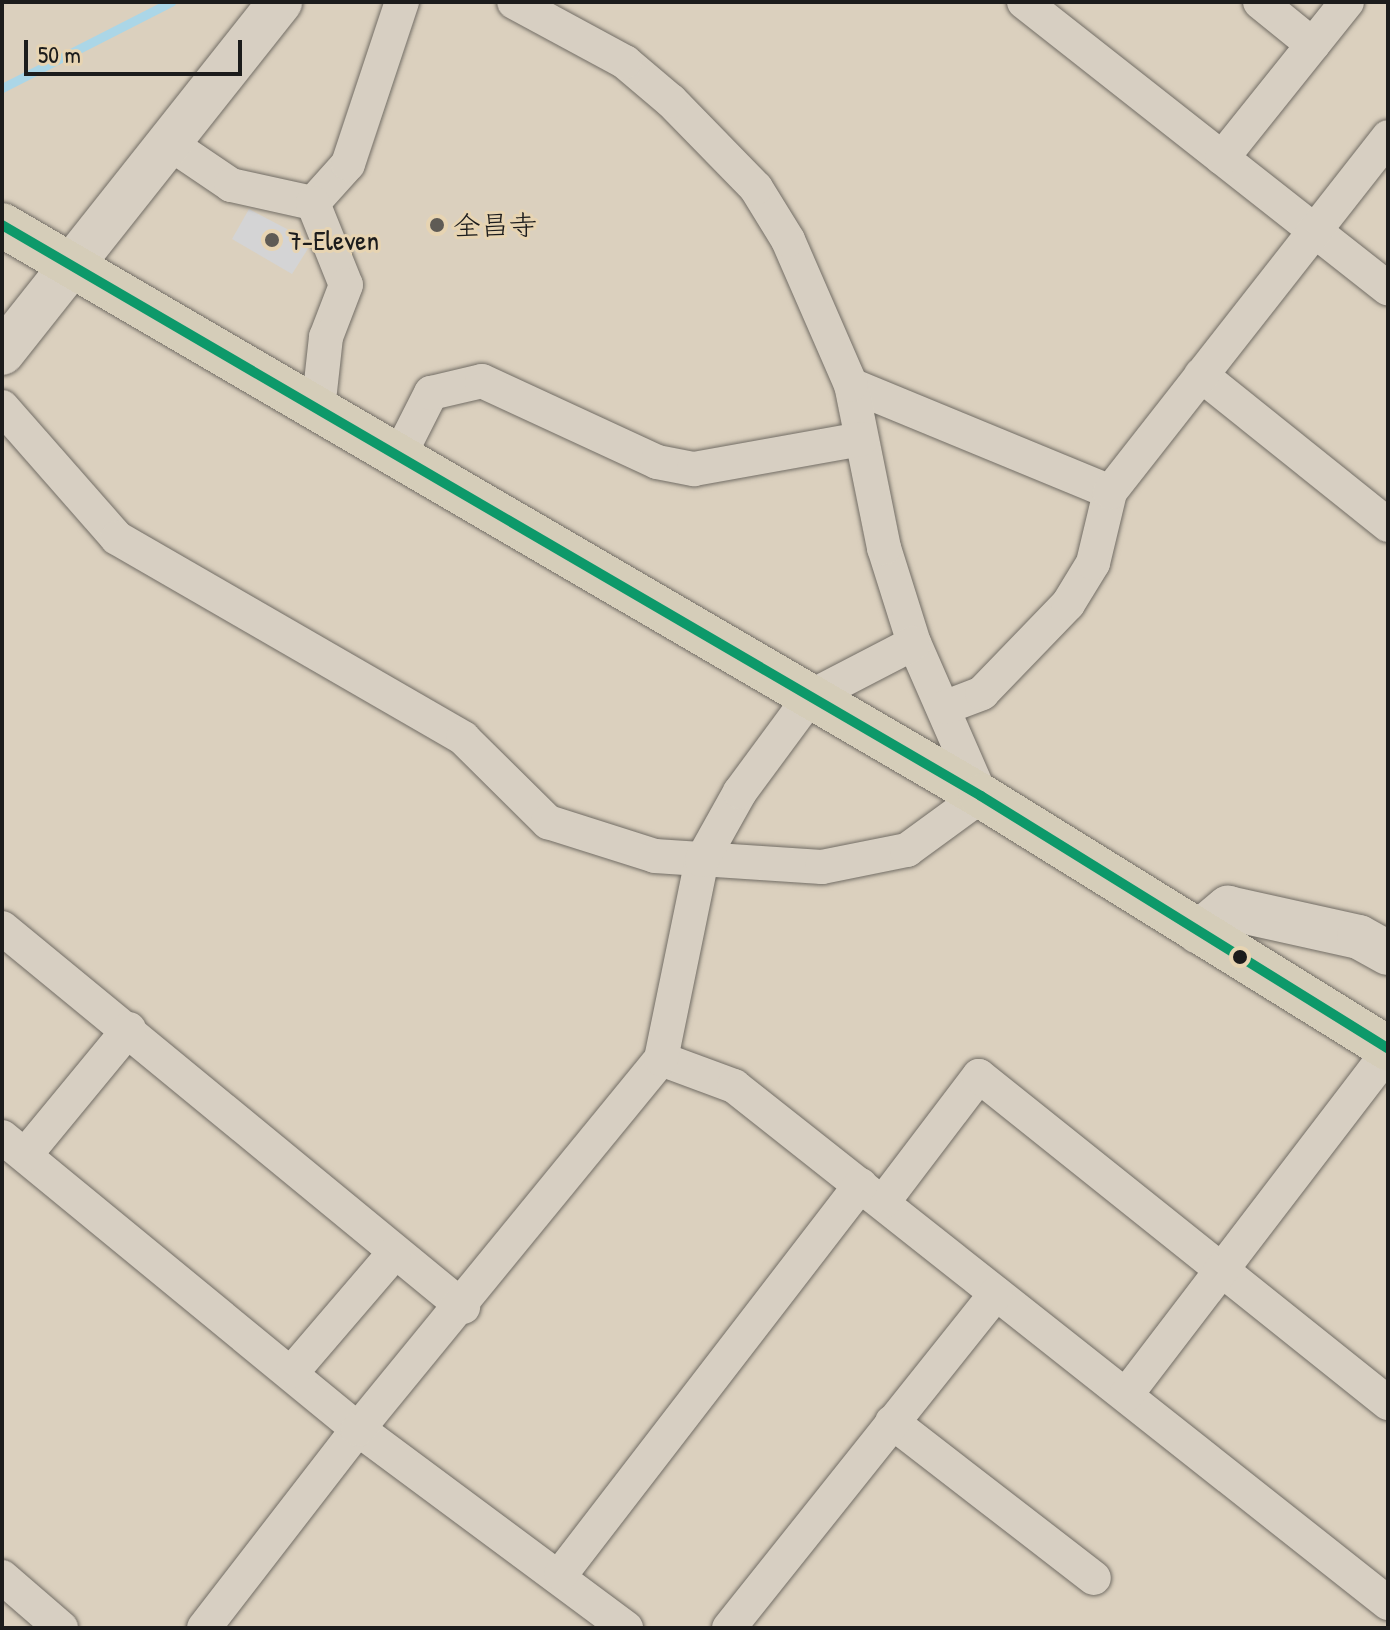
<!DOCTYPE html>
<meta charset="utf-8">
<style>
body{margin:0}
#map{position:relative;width:1390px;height:1630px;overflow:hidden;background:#dbd0be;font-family:"Patrick Hand","Klee One",sans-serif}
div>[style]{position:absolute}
.stream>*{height:9px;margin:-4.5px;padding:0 4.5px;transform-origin:4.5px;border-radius:4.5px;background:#abd6e7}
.building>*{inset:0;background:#d4d4d5}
.roads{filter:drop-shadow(0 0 2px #726d65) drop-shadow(0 0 2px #726d65)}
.street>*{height:34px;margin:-17px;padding:0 17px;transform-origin:17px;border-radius:17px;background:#d7cfc2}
.secondary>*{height:44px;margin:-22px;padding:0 22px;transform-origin:22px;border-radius:22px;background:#d7cfc2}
.primary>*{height:44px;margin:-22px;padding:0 22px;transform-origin:22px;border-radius:22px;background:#d5cdb9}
.bus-1>*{height:10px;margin:-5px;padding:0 5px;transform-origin:5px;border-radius:5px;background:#0d996a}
.dots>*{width:22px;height:22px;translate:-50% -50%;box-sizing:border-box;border:4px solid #e7d4b2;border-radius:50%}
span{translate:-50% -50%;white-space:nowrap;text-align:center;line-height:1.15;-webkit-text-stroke:6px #e7d4b2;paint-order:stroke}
.poi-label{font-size:28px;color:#1c1c1c}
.left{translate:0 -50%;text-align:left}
.frame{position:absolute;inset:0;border:4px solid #1c1c1c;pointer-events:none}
.scale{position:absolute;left:24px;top:40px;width:218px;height:36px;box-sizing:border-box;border:4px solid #1c1c1c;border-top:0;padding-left:10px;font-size:24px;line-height:28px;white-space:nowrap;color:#1c1c1c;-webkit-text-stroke:6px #e7d4b2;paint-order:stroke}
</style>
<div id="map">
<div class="stream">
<div style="left:2px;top:88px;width:190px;rotate:-27deg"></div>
</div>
<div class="building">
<div style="clip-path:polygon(249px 209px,306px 239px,309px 247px,292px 274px,232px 239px)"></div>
</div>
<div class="roads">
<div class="street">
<div style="left:1024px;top:2px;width:463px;rotate:38.2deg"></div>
<div style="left:1260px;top:2px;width:68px;rotate:39.1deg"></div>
<div style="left:169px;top:143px;width:75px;rotate:34.1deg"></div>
<div style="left:231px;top:185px;width:84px;rotate:12.4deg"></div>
<div style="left:313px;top:203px;width:52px;rotate:-48.1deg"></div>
<div style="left:348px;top:164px;width:171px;rotate:-71.6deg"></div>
<div style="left:1222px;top:158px;width:200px;rotate:-51.3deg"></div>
<div style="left:313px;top:203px;width:88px;rotate:68.1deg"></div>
<div style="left:346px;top:285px;width:56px;rotate:111deg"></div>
<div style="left:326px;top:337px;width:73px;rotate:96.3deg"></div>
<div style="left:1201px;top:375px;width:240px;rotate:38.7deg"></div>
<div style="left:851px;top:385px;width:280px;rotate:22.4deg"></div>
<div style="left:2px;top:407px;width:174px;rotate:48.7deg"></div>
<div style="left:117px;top:538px;width:400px;rotate:30deg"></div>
<div style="left:463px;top:738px;width:120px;rotate:44.7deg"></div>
<div style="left:548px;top:822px;width:112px;rotate:17.6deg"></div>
<div style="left:655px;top:856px;width:167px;rotate:3.8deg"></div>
<div style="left:822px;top:867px;width:87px;rotate:-11.3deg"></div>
<div style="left:907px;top:850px;width:92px;rotate:-36.1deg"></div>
<div style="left:981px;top:796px;width:167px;rotate:-113.6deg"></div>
<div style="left:914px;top:643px;width:100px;rotate:-107.5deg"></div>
<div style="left:884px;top:548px;width:166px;rotate:-101.4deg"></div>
<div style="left:851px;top:385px;width:158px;rotate:-113.5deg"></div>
<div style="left:788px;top:240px;width:61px;rotate:-121.6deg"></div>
<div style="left:756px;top:188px;width:122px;rotate:-134.3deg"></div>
<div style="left:671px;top:101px;width:60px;rotate:-139.7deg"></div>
<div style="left:625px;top:62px;width:126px;rotate:-151.6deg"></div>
<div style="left:399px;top:456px;width:71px;rotate:-63.1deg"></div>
<div style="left:431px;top:393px;width:52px;rotate:-13.2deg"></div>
<div style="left:482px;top:381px;width:193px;rotate:24.8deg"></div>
<div style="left:657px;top:462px;width:38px;rotate:11deg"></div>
<div style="left:694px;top:469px;width:170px;rotate:-10.2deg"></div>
<div style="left:946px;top:707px;width:39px;rotate:-21deg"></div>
<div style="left:982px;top:693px;width:124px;rotate:-46deg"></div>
<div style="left:1068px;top:604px;width:48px;rotate:-58.6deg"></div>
<div style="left:1093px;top:563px;width:73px;rotate:-76.5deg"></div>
<div style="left:1110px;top:492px;width:451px;rotate:-51.9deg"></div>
<div style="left:2px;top:928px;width:597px;rotate:39.42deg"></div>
<div style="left:661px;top:1059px;width:78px;rotate:20.3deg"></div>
<div style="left:734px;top:1086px;width:834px;rotate:38.33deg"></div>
<div style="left:2px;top:1137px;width:460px;rotate:39.4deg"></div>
<div style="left:358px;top:1429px;width:334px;rotate:36.6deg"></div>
<div style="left:26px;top:1154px;width:162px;rotate:-50.5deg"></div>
<div style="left:884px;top:1201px;width:157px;rotate:-52.8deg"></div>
<div style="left:979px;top:1076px;width:524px;rotate:38.64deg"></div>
<div style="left:293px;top:1371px;width:155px;rotate:-49.4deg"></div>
<div style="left:1126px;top:1395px;width:432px;rotate:-52.6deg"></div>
<div style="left:892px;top:1422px;width:255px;rotate:37.7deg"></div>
<div style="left:561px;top:1574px;width:491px;rotate:-52.4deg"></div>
<div style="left:2px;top:1577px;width:78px;rotate:40.8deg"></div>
<div style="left:204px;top:1628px;width:252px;rotate:-52.3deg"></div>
<div style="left:358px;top:1429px;width:478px;rotate:-50.7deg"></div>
<div style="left:661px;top:1059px;width:203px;rotate:-78.4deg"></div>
<div style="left:702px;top:860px;width:78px;rotate:-60.8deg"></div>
<div style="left:740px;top:792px;width:118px;rotate:-53.6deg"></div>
<div style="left:810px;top:697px;width:117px;rotate:-27.4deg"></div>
<div style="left:729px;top:1628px;width:428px;rotate:-51.4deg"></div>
</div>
<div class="secondary">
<div style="left:2px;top:353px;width:448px;rotate:-51.6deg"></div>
<div style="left:1199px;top:932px;width:38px;rotate:-40deg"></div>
<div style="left:1228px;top:908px;width:134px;rotate:12.5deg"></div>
<div style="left:1359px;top:937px;width:33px;rotate:29deg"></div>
</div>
<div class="primary">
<div style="left:2px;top:225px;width:1133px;rotate:30.25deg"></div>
<div style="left:981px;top:796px;width:479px;rotate:31.8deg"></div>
</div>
</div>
<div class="bus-1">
<div style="left:2px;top:225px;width:1133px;rotate:30.25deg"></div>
<div style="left:981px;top:796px;width:479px;rotate:31.8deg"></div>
</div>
<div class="dots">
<div style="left:437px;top:225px;background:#5f5b55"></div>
<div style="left:272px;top:240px;background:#5f5b55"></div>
<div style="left:1240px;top:957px;background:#1c1c1c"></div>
</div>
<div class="poi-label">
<span class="left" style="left:453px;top:225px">全昌寺</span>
<span class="left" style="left:288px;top:240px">7-Eleven</span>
</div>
<div class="frame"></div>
<div class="scale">50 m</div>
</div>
